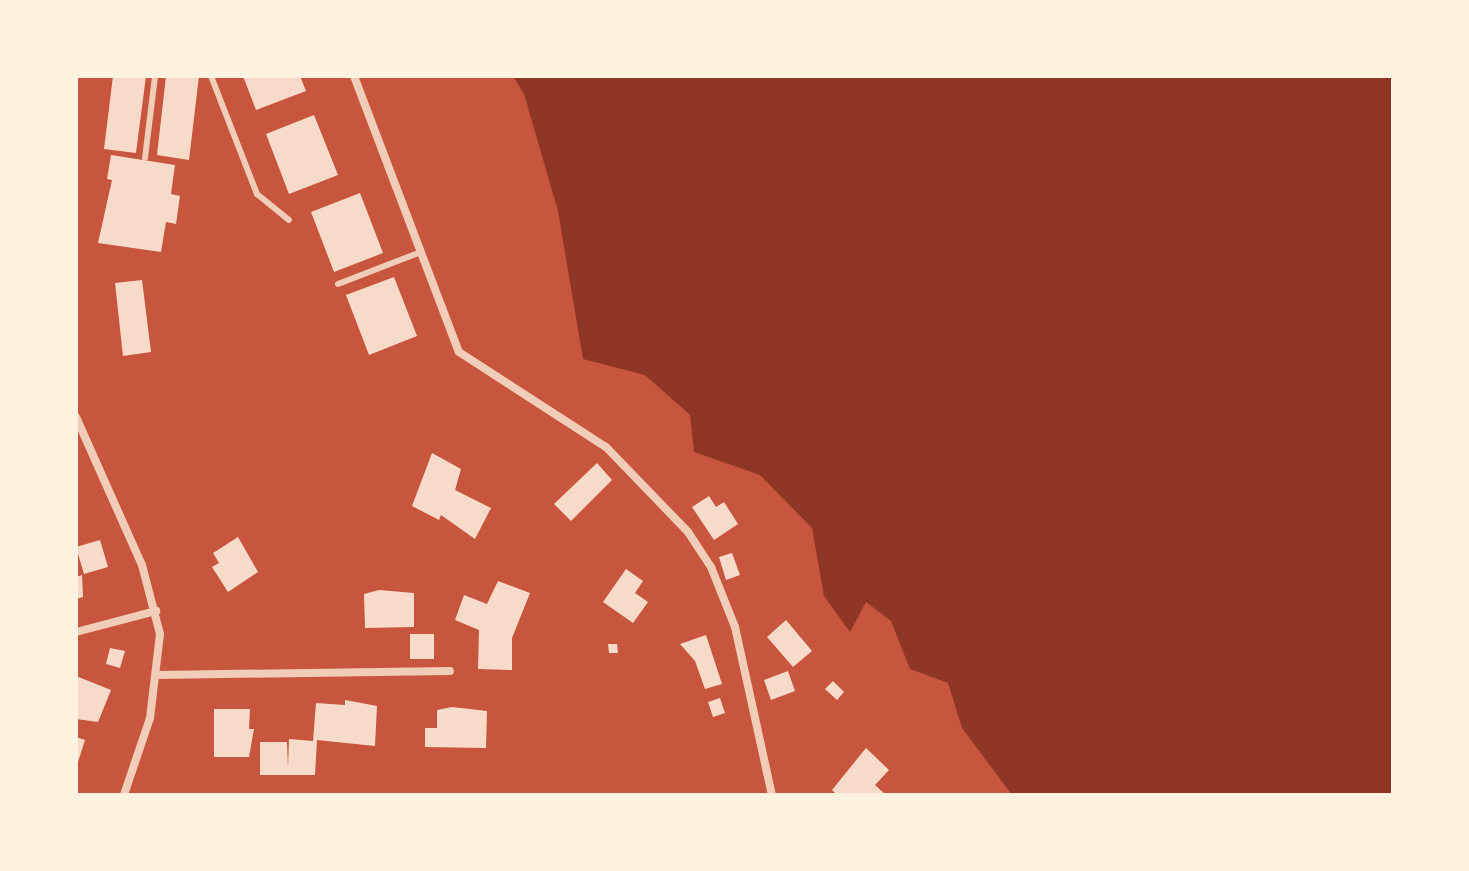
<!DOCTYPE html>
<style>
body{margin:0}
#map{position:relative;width:1469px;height:871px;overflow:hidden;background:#c8553d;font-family:Barlow,sans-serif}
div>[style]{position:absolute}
.water>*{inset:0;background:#8f3625}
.building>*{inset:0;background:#f7dbc8}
.service>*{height:6px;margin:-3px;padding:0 3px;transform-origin:3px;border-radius:3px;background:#f1ccb7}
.minor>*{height:8px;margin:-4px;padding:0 4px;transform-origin:4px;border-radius:4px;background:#f1ccb7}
span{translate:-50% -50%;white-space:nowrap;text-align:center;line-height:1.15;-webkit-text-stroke:6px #fff3e0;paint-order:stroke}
.frame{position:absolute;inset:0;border:78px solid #fff3e0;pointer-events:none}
</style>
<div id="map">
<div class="water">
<div style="clip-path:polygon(513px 76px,1393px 76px,1393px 795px,1012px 795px,962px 728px,948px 683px,910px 669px,891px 621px,866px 602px,850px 632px,824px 596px,812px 528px,760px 475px,694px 452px,690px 415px,645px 375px,583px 359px,558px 211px,524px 94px)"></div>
</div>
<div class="building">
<div style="clip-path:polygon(113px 76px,146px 76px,136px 153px,104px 149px)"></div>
<div style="clip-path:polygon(166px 76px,199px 76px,189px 160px,157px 155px)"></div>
<div style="clip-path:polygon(243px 76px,300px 76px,306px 91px,256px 110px)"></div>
<div style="clip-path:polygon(314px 115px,338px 175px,289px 194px,266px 134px)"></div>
<div style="clip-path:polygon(111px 155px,175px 165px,171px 194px,180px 196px,176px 224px,166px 222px,161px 252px,98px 243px,112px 180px,107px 179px)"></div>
<div style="clip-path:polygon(360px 193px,383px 253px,334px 272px,311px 212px)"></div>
<div style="clip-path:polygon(394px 277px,417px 336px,369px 355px,346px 295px)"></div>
<div style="clip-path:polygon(142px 280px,151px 352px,123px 356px,115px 283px)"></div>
<div style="clip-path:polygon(432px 453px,461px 469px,455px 490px,491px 508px,475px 539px,441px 515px,439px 520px,412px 506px)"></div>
<div style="clip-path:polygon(597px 463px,612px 480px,571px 521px,554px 504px)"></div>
<div style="clip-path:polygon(709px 496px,716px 507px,724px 502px,738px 524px,714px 540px,692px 507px)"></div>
<div style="clip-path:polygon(238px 537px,258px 572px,228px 592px,212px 567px,219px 563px,213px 553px)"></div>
<div style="clip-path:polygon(100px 540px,108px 567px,84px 574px,76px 547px)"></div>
<div style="clip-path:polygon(732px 553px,740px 575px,726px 580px,719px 557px)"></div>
<div style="clip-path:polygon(626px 569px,643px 581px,635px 593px,648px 602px,633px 623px,603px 602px)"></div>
<div style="clip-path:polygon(82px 575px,83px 597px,76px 599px,76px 577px)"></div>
<div style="clip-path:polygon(498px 581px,530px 593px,512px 638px,512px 670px,478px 669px,479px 630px,455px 620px,464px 595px,487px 604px)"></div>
<div style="clip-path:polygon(379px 590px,414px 593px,414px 627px,365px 628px,364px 594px)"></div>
<div style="clip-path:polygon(786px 620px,812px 651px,793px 667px,767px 637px)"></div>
<div style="clip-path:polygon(410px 634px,434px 634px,434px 659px,410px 659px)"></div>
<div style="clip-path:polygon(706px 635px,722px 684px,705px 689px,695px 661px,680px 644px)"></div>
<div style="clip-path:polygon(608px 644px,617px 644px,618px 653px,609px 653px)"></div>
<div style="clip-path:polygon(110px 648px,125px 651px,120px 668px,106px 664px)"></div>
<div style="clip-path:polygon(788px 671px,795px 691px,771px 700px,764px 680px)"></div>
<div style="clip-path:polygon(76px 676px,111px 690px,98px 722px,76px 719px)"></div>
<div style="clip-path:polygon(833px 681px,844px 692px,837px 700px,825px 689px)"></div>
<div style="clip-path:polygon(720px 698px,725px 713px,713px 717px,708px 702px)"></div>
<div style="clip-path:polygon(345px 700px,377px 706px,375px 746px,317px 740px,315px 775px,260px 775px,260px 742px,287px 742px,288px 768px,289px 739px,313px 741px,316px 703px,345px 705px)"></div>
<div style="clip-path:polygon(452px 707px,487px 711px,486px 748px,425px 747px,425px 728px,437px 728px,437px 710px)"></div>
<div style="clip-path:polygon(214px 709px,250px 709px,249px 729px,254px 729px,249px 757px,214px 757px)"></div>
<div style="clip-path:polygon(76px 737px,85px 740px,77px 765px,76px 765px)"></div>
<div style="clip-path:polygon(866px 748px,889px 770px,875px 785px,886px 795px,837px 795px,832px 790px)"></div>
</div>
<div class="service">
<div style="left:211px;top:76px;width:127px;rotate:68.7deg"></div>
<div style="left:257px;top:194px;width:41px;rotate:39.1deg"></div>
<div style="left:145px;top:158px;width:83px;rotate:-83deg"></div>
<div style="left:338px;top:284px;width:89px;rotate:-21.1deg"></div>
</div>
<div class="minor">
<div style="left:354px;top:76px;width:295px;rotate:69.2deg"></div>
<div style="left:459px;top:352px;width:175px;rotate:32.9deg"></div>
<div style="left:606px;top:447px;width:118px;rotate:46deg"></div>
<div style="left:688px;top:532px;width:42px;rotate:56.7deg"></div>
<div style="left:711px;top:567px;width:65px;rotate:68.2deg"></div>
<div style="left:735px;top:627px;width:172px;rotate:77.6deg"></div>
<div style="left:76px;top:417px;width:162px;rotate:66deg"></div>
<div style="left:142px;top:565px;width:71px;rotate:75.4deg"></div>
<div style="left:160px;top:634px;width:85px;rotate:96.8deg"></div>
<div style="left:150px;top:718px;width:81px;rotate:108.7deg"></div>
<div style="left:76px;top:632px;width:83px;rotate:-14.7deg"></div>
<div style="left:157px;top:675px;width:293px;rotate:-0.8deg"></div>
</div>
<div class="frame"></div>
</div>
